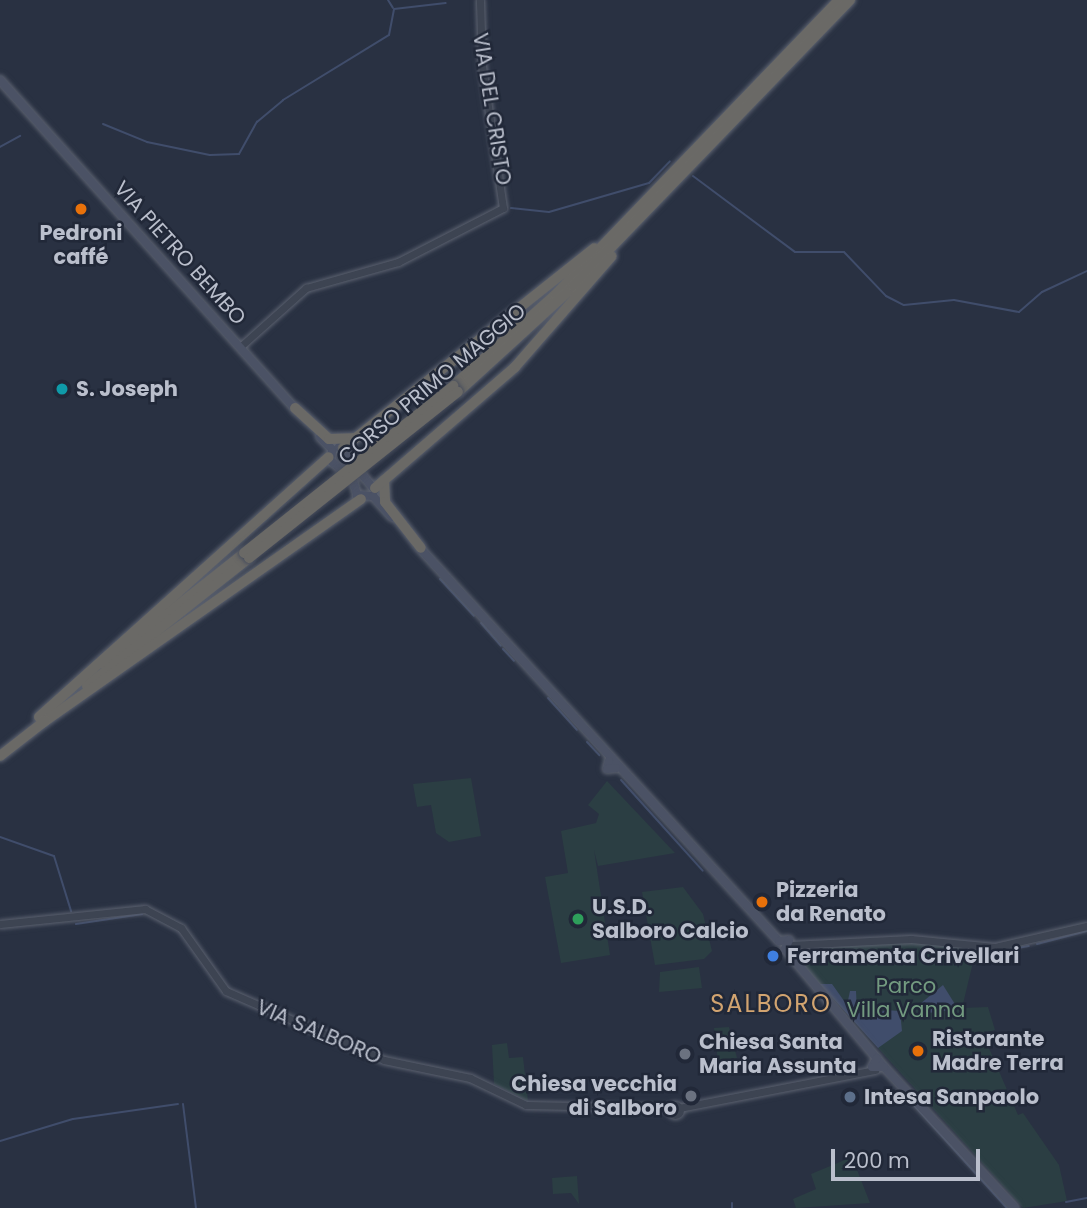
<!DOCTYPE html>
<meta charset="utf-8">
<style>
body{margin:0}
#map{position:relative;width:1087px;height:1208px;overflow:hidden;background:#293142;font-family:Poppins,sans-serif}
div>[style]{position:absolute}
.green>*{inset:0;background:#2b3e43}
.water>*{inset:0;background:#404d6b}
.stream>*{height:2px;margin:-1px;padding:0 1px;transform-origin:1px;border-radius:1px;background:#404d6b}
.roads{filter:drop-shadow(0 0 2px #5b616f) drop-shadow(0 0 2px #5b616f)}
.tertiary>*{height:7px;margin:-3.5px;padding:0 3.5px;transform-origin:3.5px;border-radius:3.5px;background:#3d4452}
.tertiary>.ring{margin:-3.5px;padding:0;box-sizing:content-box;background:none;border:7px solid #3d4452;border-radius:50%}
.secondary>*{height:8px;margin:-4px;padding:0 4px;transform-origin:4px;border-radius:4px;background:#4b5265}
.trunk>*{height:10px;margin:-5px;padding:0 5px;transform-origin:5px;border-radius:5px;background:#6a6966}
.bridges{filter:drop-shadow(0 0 2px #484e5d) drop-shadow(0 0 2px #484e5d)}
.trunk-bridge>*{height:10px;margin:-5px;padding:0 5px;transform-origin:5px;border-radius:5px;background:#6a6966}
.dots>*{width:19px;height:19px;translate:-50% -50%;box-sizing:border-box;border:4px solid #212838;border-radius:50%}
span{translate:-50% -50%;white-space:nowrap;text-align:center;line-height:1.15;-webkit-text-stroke:5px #212838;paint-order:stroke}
.street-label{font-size:21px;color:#babfcc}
.poi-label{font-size:21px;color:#babfcc;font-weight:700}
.left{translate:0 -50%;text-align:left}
.right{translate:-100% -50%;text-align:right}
.park-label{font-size:21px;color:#739b80}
.quarter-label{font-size:24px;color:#d2a470;letter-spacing:2px}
.scale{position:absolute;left:831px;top:1149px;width:149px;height:32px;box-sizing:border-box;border:4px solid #babfcc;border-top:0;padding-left:9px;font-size:21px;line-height:24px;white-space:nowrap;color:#babfcc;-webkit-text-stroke:5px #212838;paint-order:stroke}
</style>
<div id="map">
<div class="green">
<div style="clip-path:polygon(471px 778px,481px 836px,449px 842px,436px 833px,431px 805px,417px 807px,413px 784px)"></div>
<div style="clip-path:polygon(607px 781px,675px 853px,598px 866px,594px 850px,610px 955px,561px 963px,545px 877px,568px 873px,561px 831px,596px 823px,599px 814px,588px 805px)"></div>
<div style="clip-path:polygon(683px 887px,703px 914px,712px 951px,704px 959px,655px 965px,642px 892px)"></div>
<div style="clip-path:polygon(904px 941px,976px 950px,962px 1008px,988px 1007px,995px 1030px,984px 1033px,988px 1046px,1018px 1115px,1023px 1113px,1059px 1165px,1067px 1201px,1023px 1208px,791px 952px)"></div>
<div style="clip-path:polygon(699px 967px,702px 988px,659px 992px,660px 972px)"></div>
<div style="clip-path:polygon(729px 1027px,737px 1058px,718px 1061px,714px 1028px)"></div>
<div style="clip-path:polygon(507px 1043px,509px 1058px,523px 1057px,528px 1101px,494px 1084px,492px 1045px)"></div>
<div style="clip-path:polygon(852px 1157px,870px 1203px,796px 1208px,793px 1199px,816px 1189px,811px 1174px)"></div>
<div style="clip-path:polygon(577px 1176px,579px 1204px,571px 1193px,553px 1194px,552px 1178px)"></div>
</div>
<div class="water">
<div style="clip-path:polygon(820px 984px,832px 984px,847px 1005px,850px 991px,856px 991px,857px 1011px,867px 1020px,885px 1010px,900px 1011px,902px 1031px,878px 1048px)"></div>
<div style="clip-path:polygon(943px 985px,958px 1009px,921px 1014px,920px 1004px)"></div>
</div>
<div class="stream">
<div style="left:388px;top:0;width:9px;rotate:58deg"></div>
<div style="left:103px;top:124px;width:48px;rotate:22.2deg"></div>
<div style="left:147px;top:142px;width:64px;rotate:11.7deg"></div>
<div style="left:210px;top:155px;width:29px;rotate:-2deg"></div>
<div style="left:239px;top:154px;width:37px;rotate:-61deg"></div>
<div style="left:257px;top:122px;width:34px;rotate:-40deg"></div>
<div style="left:283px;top:100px;width:124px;rotate:-31.5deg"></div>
<div style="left:389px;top:35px;width:26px;rotate:-79deg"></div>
<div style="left:394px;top:9px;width:52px;rotate:-6.6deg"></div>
<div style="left:0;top:147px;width:23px;rotate:-29deg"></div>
<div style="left:693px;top:176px;width:127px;rotate:36.7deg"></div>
<div style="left:795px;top:252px;width:49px"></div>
<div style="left:844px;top:252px;width:61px;rotate:46.3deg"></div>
<div style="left:886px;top:296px;width:20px;rotate:27deg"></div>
<div style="left:904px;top:305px;width:50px;rotate:-5.7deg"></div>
<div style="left:954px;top:300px;width:66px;rotate:10.5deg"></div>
<div style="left:1019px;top:312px;width:30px;rotate:-41deg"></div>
<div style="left:1042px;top:292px;width:50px;rotate:-25deg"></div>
<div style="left:511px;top:208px;width:38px;rotate:6deg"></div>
<div style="left:549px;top:212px;width:104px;rotate:-16.2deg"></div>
<div style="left:649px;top:183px;width:30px;rotate:-46deg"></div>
<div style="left:440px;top:579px;width:50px;rotate:47.4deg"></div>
<div style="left:481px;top:623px;width:30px;rotate:49deg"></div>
<div style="left:503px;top:649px;width:16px;rotate:47deg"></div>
<div style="left:548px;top:698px;width:43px;rotate:47.8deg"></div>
<div style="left:587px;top:742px;width:18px;rotate:47deg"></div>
<div style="left:621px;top:780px;width:122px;rotate:48deg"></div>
<div style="left:0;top:837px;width:57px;rotate:19.4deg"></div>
<div style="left:54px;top:856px;width:58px;rotate:72.8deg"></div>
<div style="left:76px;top:924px;width:67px;rotate:-8.6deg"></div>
<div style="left:1037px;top:944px;width:52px;rotate:-14.6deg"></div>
<div style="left:1012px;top:949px;width:17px;rotate:-10deg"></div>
<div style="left:981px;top:954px;width:24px;rotate:-9deg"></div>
<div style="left:912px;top:1103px;width:142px;rotate:47.9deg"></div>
<div style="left:183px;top:1104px;width:105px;rotate:82.9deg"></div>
<div style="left:0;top:1141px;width:76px;rotate:-16.8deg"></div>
<div style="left:73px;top:1119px;width:106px;rotate:-8.1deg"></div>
<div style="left:1066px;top:1202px;width:21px;rotate:-11deg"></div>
<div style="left:732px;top:1203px;width:5px;rotate:90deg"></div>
</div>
<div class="roads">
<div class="tertiary">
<div style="left:240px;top:347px;width:89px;rotate:-41.8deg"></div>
<div style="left:306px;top:288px;width:96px;rotate:-15.8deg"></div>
<div style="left:398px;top:262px;width:118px;rotate:-27.2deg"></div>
<div style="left:503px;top:208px;width:145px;rotate:-98.4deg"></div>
<div style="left:482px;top:65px;width:65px;rotate:-91.8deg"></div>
<div style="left:0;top:924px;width:146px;rotate:-5.9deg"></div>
<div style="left:145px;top:909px;width:41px;rotate:27.8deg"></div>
<div style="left:181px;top:928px;width:77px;rotate:54.5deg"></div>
<div style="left:226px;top:991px;width:172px;rotate:23.6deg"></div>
<div style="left:384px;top:1060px;width:88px;rotate:11.8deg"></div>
<div style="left:470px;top:1078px;width:62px;rotate:25.7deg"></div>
<div style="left:526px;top:1105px;width:144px;rotate:1.2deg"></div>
<div style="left:790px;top:945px;width:121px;rotate:-2.8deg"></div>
<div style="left:911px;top:939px;width:84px;rotate:5.4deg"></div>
<div style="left:995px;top:947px;width:94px;rotate:-12.9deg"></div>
<div class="ring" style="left:670px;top:1105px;width:3px;height:3px"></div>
<div style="left:679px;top:1108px;width:200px;rotate:-11deg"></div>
</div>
<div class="secondary">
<div style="left:0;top:80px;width:445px;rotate:48.1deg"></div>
<div style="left:320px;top:437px;width:18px;rotate:45deg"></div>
<div style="left:339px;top:447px;width:56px;rotate:50.1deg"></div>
<div style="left:332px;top:452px;width:8px;rotate:104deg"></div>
<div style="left:330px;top:460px;width:30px;rotate:41deg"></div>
<div style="left:353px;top:480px;width:16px;rotate:75deg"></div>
<div style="left:357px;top:495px;width:16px;rotate:4deg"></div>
<div style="left:373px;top:496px;width:28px;rotate:48deg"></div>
<div style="left:417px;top:545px;width:537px;rotate:47.57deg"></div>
<div style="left:609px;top:761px;width:8px;rotate:104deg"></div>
<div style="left:607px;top:769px;width:9px;rotate:-6deg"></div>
<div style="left:779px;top:941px;width:10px;rotate:-6deg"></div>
<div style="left:789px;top:940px;width:10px;rotate:114deg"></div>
<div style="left:785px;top:949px;width:154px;rotate:50deg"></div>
<div style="left:884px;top:1067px;width:192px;rotate:47.1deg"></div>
<div style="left:877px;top:1058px;width:10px;rotate:119deg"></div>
<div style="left:872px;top:1067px;width:12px"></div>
</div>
<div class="trunk">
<div style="left:453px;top:386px;width:137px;rotate:-41.7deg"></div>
<div style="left:555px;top:295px;width:409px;rotate:-46.1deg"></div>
<div style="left:458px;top:392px;width:156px;rotate:-42.4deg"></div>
<div style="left:573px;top:287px;width:399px;rotate:-46deg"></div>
<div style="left:295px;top:408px;width:46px;rotate:42.4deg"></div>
<div style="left:329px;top:439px;width:24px;rotate:-2deg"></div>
<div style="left:343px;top:448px;width:321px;rotate:-38.5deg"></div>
<div style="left:384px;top:480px;width:22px;rotate:87deg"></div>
<div style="left:385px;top:502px;width:58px;rotate:52deg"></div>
<div style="left:375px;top:488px;width:185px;rotate:-40.8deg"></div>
<div style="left:515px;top:367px;width:147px;rotate:-48.9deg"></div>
<div style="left:104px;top:664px;width:179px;rotate:-38.4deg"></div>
<div style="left:87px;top:686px;width:206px;rotate:-38.3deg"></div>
<div style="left:39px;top:717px;width:389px;rotate:-41.9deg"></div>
<div style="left:41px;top:724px;width:391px;rotate:-35.1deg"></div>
<div style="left:0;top:756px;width:58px;rotate:-38deg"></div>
</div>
</div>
<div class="bridges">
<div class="trunk-bridge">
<div style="left:244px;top:553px;width:268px;rotate:-38.6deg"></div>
<div style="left:249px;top:558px;width:267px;rotate:-38.5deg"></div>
</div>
</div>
<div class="dots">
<div style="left:81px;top:209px;background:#e8710a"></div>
<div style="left:62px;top:389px;background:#0f9aa8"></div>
<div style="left:762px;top:902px;background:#e8710a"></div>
<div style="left:578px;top:919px;background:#2e9e5b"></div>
<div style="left:773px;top:956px;background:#3f7fe0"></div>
<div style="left:918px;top:1051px;background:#e8710a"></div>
<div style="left:685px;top:1054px;background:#6b7280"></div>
<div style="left:691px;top:1096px;background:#6b7280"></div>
<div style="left:850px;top:1097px;background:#5c6f8a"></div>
</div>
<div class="street-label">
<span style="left:492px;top:109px;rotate:81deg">VIA DEL CRISTO</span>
<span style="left:180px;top:253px;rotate:48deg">VIA PIETRO BEMBO</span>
<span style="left:432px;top:384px;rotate:-40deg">CORSO PRIMO MAGGIO</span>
<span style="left:319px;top:1032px;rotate:23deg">VIA SALBORO</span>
</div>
<div class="poi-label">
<span style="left:81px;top:245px">Pedroni<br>caffé</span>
<span class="left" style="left:76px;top:389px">S. Joseph</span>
<span class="left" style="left:776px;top:902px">Pizzeria<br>da Renato</span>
<span class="left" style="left:592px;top:919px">U.S.D.<br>Salboro Calcio</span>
<span class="left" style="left:787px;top:956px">Ferramenta Crivellari</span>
<span class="left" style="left:932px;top:1051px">Ristorante<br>Madre Terra</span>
<span class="left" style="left:699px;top:1054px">Chiesa Santa<br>Maria Assunta</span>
<span class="right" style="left:677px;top:1096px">Chiesa vecchia<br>di Salboro</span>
<span class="left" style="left:864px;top:1097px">Intesa Sanpaolo</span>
</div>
<div class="park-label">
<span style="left:906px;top:998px">Parco<br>Villa Vanna</span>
</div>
<div class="quarter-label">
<span style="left:771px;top:1004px">SALBORO</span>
</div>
<div class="scale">200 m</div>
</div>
